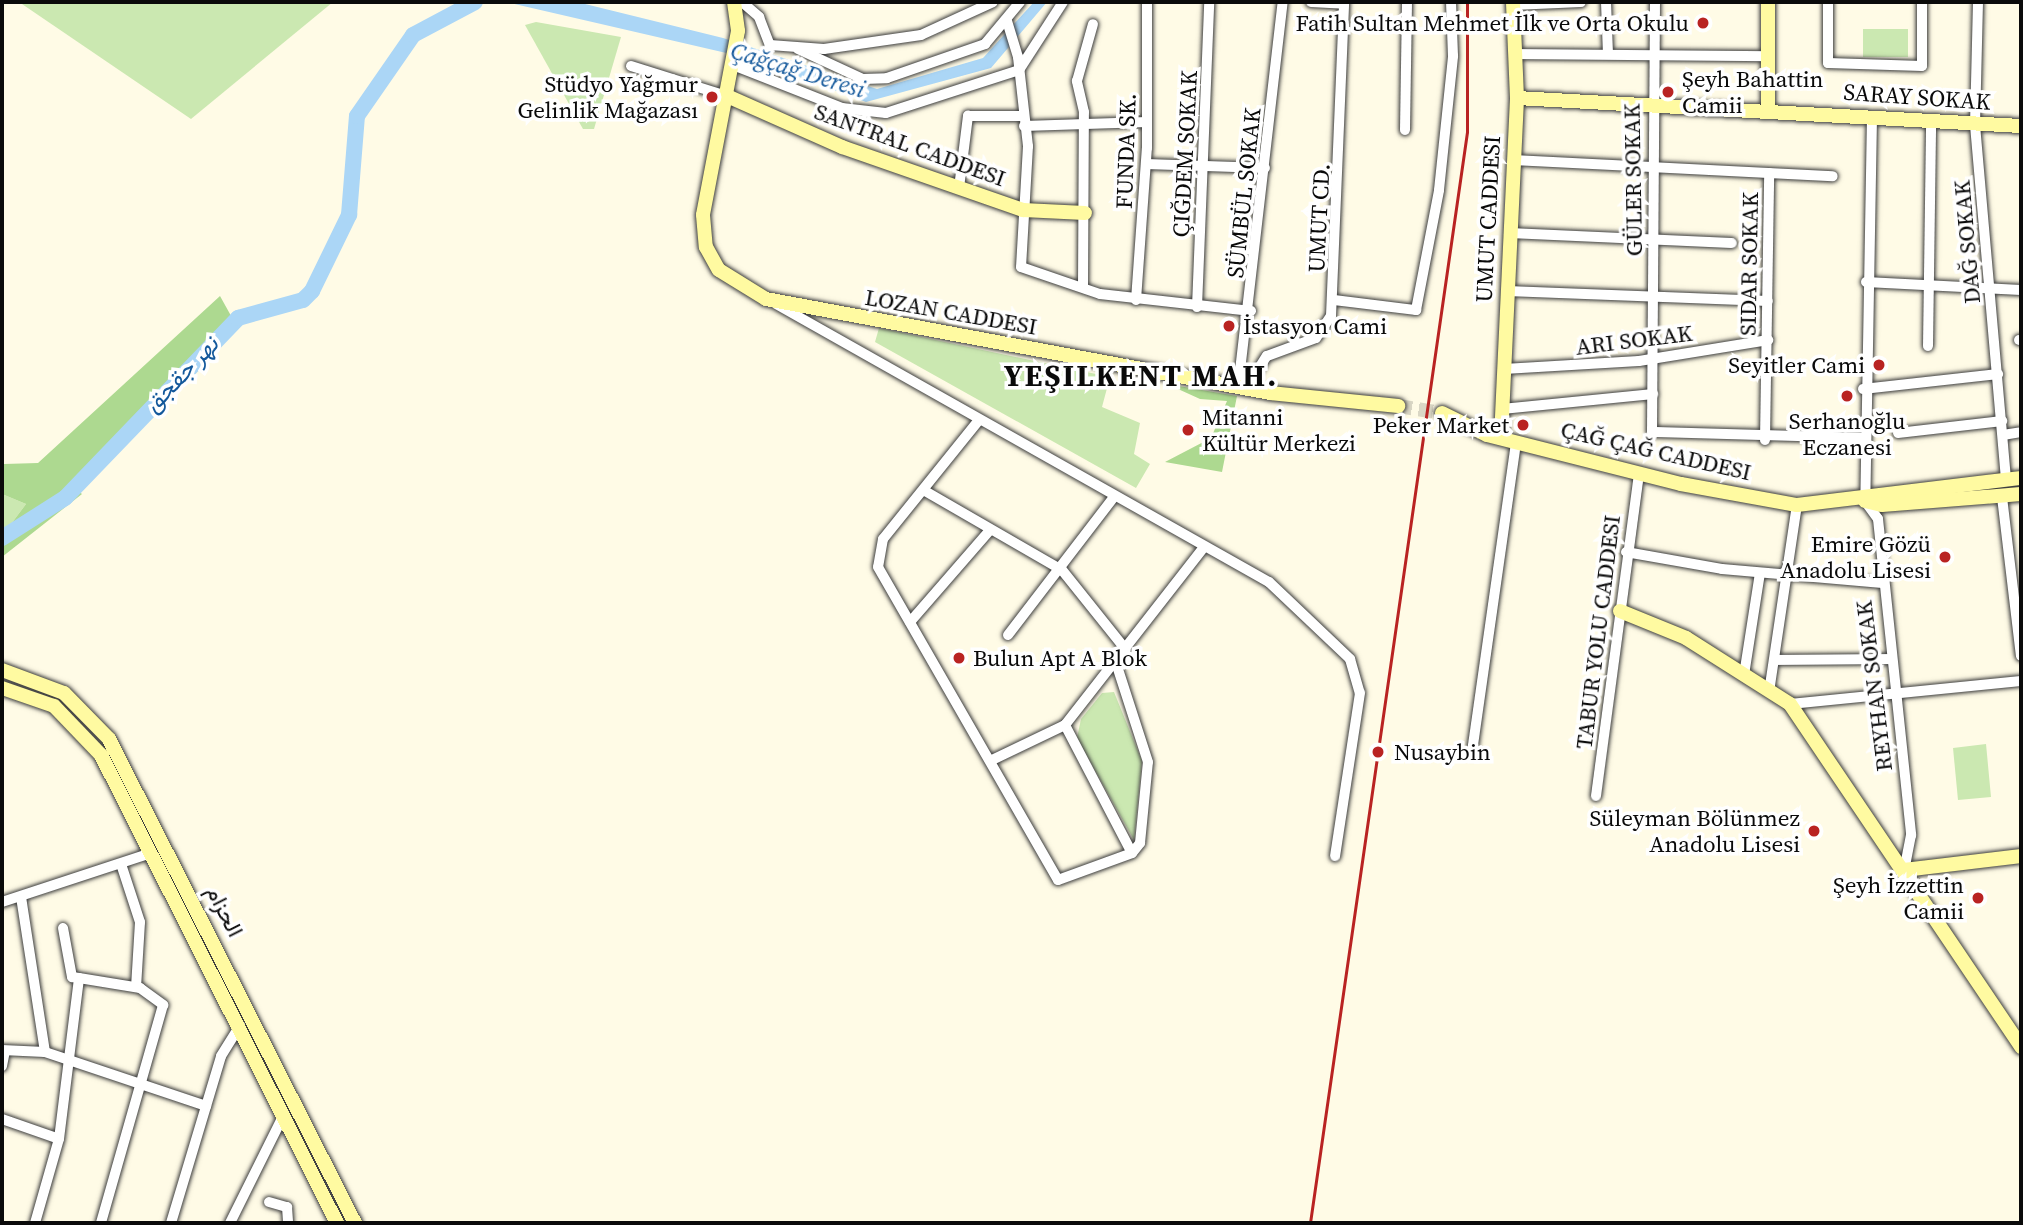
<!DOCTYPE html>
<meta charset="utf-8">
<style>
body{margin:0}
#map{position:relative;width:2023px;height:1225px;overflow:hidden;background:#fffbe6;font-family:"Source Serif 4",Vazirmatn,serif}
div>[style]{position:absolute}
.green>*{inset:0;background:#cbe8b1}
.forest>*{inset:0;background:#add990}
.water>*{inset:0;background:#abd6f6}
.river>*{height:16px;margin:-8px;padding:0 8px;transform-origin:8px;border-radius:8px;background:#abd6f6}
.secondary-tunnel>*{height:14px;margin-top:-7px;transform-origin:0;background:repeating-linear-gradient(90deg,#dad7c5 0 14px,transparent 0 21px)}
.roads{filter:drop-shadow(0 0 2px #3d3d3d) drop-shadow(0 0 2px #3d3d3d)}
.street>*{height:10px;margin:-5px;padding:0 5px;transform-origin:5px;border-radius:5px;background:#fff}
.secondary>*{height:14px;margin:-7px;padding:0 7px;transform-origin:7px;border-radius:7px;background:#fffaa1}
.rail>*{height:2.5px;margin:-1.25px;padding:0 1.25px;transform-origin:1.25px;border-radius:1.25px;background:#b92322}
.dots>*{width:19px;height:19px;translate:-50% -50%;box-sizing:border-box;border:4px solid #fff;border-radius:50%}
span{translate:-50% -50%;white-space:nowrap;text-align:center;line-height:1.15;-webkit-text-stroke:7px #fff;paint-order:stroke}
.poi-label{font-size:23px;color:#0a0a0a}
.right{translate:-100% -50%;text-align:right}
.left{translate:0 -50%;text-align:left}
.street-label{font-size:23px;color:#0a0a0a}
.water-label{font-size:24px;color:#13589b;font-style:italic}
.district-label{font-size:30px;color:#0a0a0a;font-weight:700;letter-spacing:2px}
.frame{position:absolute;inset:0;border:4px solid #0a0a0a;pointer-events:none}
</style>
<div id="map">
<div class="green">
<div style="clip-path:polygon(19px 2px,333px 2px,191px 119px)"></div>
<div style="clip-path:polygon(536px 22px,621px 37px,594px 129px,583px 129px,525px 25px)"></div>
<div style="clip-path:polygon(1863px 29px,1908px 29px,1908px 57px,1863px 57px)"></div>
<div style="clip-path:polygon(879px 328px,1110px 377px,1102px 407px,1140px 423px,1134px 454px,1150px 464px,1136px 488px,875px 342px)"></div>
<div style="clip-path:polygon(2px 494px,26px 504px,2px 536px)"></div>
<div style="clip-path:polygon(1114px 692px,1142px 761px,1134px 840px,1077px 738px,1081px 719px,1102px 693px)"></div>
<div style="clip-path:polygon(1986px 744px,1991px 797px,1958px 800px,1953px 748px)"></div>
</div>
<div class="forest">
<div style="clip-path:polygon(220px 296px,235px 323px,188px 382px,95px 469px,76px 489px,82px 494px,2px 557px,2px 536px,26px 504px,2px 494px,4px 464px,38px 463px)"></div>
<div style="clip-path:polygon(1167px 384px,1237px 396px,1222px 472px,1165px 462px,1211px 438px,1227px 401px,1200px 399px)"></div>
</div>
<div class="water">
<div style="clip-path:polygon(506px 2px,577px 2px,723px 38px,877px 89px,983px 58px,1034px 2px,1047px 2px,991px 68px,866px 102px,748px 58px)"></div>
</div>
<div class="river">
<div style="left:2px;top:538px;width:75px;rotate:-32.4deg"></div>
<div style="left:65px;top:498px;width:250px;rotate:-46.1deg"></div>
<div style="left:238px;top:318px;width:67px;rotate:-15.5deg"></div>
<div style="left:303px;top:300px;width:13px;rotate:-45deg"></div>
<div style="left:312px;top:291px;width:85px;rotate:-64deg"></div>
<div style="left:349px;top:215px;width:99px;rotate:-85.4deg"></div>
<div style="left:357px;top:116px;width:98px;rotate:-55.3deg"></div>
<div style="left:413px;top:35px;width:70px;rotate:-28deg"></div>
</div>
<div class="secondary-tunnel">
<div style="left:1398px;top:406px;width:45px;rotate:9deg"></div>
</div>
<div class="roads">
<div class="street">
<div style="left:742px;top:2px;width:23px;rotate:41deg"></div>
<div style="left:759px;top:17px;width:30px;rotate:69deg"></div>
<div style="left:770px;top:45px;width:54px;rotate:4.2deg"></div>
<div style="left:824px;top:49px;width:98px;rotate:-8.2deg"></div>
<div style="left:921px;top:35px;width:79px;rotate:-24.6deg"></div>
<div style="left:1311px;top:2px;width:33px;rotate:3deg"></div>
<div style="left:1606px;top:2px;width:51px;rotate:87.8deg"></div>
<div style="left:1655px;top:2px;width:430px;rotate:90.4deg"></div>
<div style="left:1652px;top:432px;width:211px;rotate:1.6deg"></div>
<div style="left:1828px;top:2px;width:61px;rotate:90deg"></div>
<div style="left:1828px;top:63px;width:94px;rotate:1.8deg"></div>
<div style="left:1922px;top:66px;width:64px;rotate:-90deg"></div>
<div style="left:1978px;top:2px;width:123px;rotate:91.4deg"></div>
<div style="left:1975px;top:125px;width:355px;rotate:85deg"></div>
<div style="left:1513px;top:5px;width:68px;rotate:-2.5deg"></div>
<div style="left:1007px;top:21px;width:38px;rotate:73deg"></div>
<div style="left:1018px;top:57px;width:90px;rotate:83.6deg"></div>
<div style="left:1028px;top:146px;width:121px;rotate:93.3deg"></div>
<div style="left:1021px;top:267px;width:83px;rotate:18.9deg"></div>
<div style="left:1100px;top:294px;width:152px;rotate:6.4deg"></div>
<div style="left:798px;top:49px;width:72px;rotate:24.8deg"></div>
<div style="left:863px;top:79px;width:24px;rotate:-2deg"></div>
<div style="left:887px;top:78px;width:104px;rotate:-19.1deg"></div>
<div style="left:985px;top:44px;width:55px;rotate:-50.2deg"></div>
<div style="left:1516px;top:54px;width:252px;rotate:0.5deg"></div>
<div style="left:733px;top:65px;width:117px;rotate:21.5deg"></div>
<div style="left:842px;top:108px;width:44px;rotate:6.5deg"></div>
<div style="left:886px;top:113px;width:140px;rotate:-17.9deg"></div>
<div style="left:1019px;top:70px;width:81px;rotate:-57.1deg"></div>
<div style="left:631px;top:66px;width:101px;rotate:17.4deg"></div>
<div style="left:1872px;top:117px;width:384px;rotate:91deg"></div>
<div style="left:1865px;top:501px;width:22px;rotate:54deg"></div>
<div style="left:1878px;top:519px;width:318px;rotate:84deg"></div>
<div style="left:1911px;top:835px;width:36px;rotate:101deg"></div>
<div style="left:1024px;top:126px;width:123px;rotate:-1.9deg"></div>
<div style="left:1405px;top:130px;width:128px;rotate:-89.1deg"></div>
<div style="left:1513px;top:160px;width:320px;rotate:2.9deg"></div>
<div style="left:1146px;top:164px;width:119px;rotate:1.9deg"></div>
<div style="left:959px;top:188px;width:73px;rotate:-82.9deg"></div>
<div style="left:968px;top:116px;width:54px"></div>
<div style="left:1509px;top:233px;width:223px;rotate:2.6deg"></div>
<div style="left:1866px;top:282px;width:155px;rotate:3deg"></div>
<div style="left:1083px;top:287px;width:175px;rotate:-89.7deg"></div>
<div style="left:1084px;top:112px;width:32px;rotate:-103deg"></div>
<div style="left:1077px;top:81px;width:59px;rotate:-74.3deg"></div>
<div style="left:1507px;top:291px;width:261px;rotate:2.2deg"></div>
<div style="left:1136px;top:300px;width:152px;rotate:-85.9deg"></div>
<div style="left:1147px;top:148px;width:146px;rotate:-90deg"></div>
<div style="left:1334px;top:300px;width:83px;rotate:7deg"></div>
<div style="left:1416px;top:310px;width:122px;rotate:-79.1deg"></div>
<div style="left:1439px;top:190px;width:135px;rotate:-84deg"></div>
<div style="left:1453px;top:56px;width:54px;rotate:-92.1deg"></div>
<div style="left:776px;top:304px;width:566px;rotate:29.42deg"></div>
<div style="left:1269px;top:582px;width:112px;rotate:43.5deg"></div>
<div style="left:1350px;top:659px;width:35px;rotate:74deg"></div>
<div style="left:1360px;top:693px;width:165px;rotate:98.7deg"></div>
<div style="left:1197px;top:307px;width:305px;rotate:-87.7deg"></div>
<div style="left:2019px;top:340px;width:2px"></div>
<div style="left:1928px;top:346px;width:225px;rotate:-89.2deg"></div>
<div style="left:1504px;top:369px;width:135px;rotate:-3.4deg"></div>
<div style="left:1639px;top:361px;width:131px;rotate:-9.2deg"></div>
<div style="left:1238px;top:388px;width:389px;rotate:-83.4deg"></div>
<div style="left:1246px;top:389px;width:39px;rotate:-58deg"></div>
<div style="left:1267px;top:356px;width:52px;rotate:-20.2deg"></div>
<div style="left:1316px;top:338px;width:27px;rotate:-56deg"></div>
<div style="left:1331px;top:316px;width:314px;rotate:-87.6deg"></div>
<div style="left:1863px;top:389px;width:136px;rotate:-6.3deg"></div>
<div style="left:1502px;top:409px;width:152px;rotate:-5.7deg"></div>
<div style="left:979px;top:420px;width:153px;rotate:128.9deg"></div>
<div style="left:883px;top:539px;width:28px;rotate:100deg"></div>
<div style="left:878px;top:567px;width:361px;rotate:60.1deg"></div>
<div style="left:1058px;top:880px;width:79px;rotate:-20deg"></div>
<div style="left:1132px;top:853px;width:13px;rotate:-51deg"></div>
<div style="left:1140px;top:843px;width:81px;rotate:-84.4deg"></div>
<div style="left:1148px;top:762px;width:104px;rotate:-107.9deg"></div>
<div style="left:1898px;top:433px;width:105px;rotate:-6.6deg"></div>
<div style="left:2003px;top:435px;width:18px;rotate:-9deg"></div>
<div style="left:1765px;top:440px;width:267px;rotate:-89.1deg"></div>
<div style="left:925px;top:491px;width:158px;rotate:30deg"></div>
<div style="left:1062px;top:570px;width:102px;rotate:51.3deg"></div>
<div style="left:2002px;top:497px;width:160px;rotate:83.2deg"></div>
<div style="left:1626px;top:552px;width:97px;rotate:10deg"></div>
<div style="left:1722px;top:569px;width:161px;rotate:5deg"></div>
<div style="left:910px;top:622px;width:121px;rotate:-49deg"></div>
<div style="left:1008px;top:635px;width:174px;rotate:-52.5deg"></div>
<div style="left:1775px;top:660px;width:115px;rotate:-0.5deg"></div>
<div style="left:1744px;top:675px;width:103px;rotate:-81.1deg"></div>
<div style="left:1769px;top:692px;width:189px;rotate:-81.5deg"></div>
<div style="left:1790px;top:704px;width:232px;rotate:-5.7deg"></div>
<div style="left:1065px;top:725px;width:144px;rotate:62.4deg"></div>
<div style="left:1472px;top:752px;width:314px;rotate:-81.9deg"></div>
<div style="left:992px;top:760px;width:81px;rotate:-25.6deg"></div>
<div style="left:1065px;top:725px;width:226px;rotate:-52deg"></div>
<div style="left:1596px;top:796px;width:326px;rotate:-82.4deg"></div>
<div style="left:122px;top:867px;width:58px;rotate:71.9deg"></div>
<div style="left:140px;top:922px;width:65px;rotate:93.5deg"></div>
<div style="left:2px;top:902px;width:157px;rotate:-18.2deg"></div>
<div style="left:63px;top:928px;width:50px;rotate:79.6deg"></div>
<div style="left:72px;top:977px;width:7px;rotate:8deg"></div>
<div style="left:2px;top:1050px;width:43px;rotate:2.7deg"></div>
<div style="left:45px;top:1052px;width:157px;rotate:-98.8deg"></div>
<div style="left:45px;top:1052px;width:170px;rotate:18.5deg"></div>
<div style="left:2px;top:1066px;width:15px;rotate:-79deg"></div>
<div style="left:2px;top:1119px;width:60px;rotate:19.3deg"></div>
<div style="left:269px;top:1202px;width:19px;rotate:16deg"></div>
<div style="left:287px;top:1207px;width:16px;rotate:86deg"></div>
<div style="left:35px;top:1223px;width:87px;rotate:-74.1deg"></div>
<div style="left:59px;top:1139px;width:162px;rotate:-82.9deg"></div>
<div style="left:79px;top:978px;width:62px;rotate:9.3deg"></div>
<div style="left:140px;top:988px;width:29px;rotate:36deg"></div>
<div style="left:163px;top:1005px;width:227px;rotate:105.9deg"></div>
<div style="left:171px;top:1223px;width:174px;rotate:-73.3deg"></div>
<div style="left:221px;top:1056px;width:36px;rotate:-58deg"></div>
<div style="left:230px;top:1223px;width:122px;rotate:-63.6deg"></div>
</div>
<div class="secondary">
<div style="left:734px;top:2px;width:29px;rotate:82deg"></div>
<div style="left:738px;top:31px;width:187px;rotate:100.8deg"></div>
<div style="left:703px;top:215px;width:32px;rotate:85deg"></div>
<div style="left:706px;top:247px;width:26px;rotate:61deg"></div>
<div style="left:719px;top:270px;width:55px;rotate:31.7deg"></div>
<div style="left:766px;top:299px;width:513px;rotate:10.56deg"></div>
<div style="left:1270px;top:393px;width:129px;rotate:5.8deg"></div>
<div style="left:727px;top:96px;width:126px;rotate:23.9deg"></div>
<div style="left:842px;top:147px;width:192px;rotate:19.2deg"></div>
<div style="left:1023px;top:210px;width:62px;rotate:2.8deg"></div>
<div style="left:1517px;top:98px;width:505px;rotate:3.18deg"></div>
<div style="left:1768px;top:111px;width:109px;rotate:-90deg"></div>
<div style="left:1442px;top:413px;width:50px;rotate:26.1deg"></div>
<div style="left:1487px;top:435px;width:200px;rotate:14.2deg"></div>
<div style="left:1681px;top:484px;width:118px;rotate:10.3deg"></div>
<div style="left:1797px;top:505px;width:226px;rotate:-6.9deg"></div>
<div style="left:1501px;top:438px;width:340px;rotate:-87.3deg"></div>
<div style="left:1517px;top:98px;width:96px;rotate:-92.4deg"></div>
<div style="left:1865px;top:501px;width:17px;rotate:13deg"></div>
<div style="left:1882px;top:505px;width:139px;rotate:-4.5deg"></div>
<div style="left:1620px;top:611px;width:71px;rotate:22.2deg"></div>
<div style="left:1686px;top:638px;width:123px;rotate:32.4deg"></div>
<div style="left:1790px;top:704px;width:414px;rotate:56deg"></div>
<div style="left:2px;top:670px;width:66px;rotate:20.4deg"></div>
<div style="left:64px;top:693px;width:64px;rotate:45.6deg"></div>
<div style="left:109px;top:739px;width:543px;rotate:63.06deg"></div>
<div style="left:2px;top:688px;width:55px;rotate:19.1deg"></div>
<div style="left:54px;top:706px;width:68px;rotate:46.2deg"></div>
<div style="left:101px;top:755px;width:524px;rotate:63.24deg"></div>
<div style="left:1904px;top:870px;width:118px;rotate:-6.8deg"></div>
</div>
</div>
<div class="rail">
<div style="left:1310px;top:1223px;width:1102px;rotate:-81.81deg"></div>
<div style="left:1467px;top:132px;width:130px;rotate:-90deg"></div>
</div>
<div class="dots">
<div style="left:1703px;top:23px;background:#b92322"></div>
<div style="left:1668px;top:92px;background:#b92322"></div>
<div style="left:712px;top:97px;background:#b92322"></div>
<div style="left:1229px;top:326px;background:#b92322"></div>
<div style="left:1879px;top:365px;background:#b92322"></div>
<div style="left:1847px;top:396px;background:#b92322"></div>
<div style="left:1523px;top:425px;background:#b92322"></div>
<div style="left:1188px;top:430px;background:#b92322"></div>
<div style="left:1945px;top:557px;background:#b92322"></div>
<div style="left:959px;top:658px;background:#b92322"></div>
<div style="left:1378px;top:752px;background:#b92322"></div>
<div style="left:1814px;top:831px;background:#b92322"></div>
<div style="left:1978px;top:898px;background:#b92322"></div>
</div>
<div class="poi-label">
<span class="right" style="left:1689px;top:23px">Fatih Sultan Mehmet İlk ve Orta Okulu</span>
<span class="left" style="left:1682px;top:92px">Şeyh Bahattin<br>Camii</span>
<span class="right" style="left:698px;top:97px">Stüdyo Yağmur<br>Gelinlik Mağazası</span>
<span class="left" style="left:1243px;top:326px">İstasyon Cami</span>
<span class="right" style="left:1865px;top:365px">Seyitler Cami</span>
<span class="left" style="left:1202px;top:430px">Mitanni<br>Kültür Merkezi</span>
<span style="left:1847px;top:434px">Serhanoğlu<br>Eczanesi</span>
<span class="right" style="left:1509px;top:425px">Peker Market</span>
<span class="right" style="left:1931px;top:557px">Emire Gözü<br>Anadolu Lisesi</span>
<span class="left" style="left:973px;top:658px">Bulun Apt A Blok</span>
<span class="left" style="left:1394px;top:752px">Nusaybin</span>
<span class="right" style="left:1800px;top:831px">Süleyman Bölünmez<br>Anadolu Lisesi</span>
<span class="right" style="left:1964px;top:898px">Şeyh İzzettin<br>Camii</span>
</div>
<div class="street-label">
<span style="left:1917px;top:97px;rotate:4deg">SARAY SOKAK</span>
<span style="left:910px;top:145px;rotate:20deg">SANTRAL CADDESI</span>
<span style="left:1126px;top:151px;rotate:-88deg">FUNDA SK.</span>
<span style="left:1185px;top:154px;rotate:-87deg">ÇIĞDEM SOKAK</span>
<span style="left:1633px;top:180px;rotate:-91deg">GÜLER SOKAK</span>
<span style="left:1244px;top:193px;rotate:-84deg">SÜMBÜL SOKAK</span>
<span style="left:1319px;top:218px;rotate:-87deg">UMUT CD.</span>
<span style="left:1488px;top:219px;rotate:-87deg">UMUT CADDESI</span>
<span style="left:1967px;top:242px;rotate:-95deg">DAĞ SOKAK</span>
<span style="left:1749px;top:264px;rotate:-89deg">SIDAR SOKAK</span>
<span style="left:951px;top:312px;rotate:10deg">LOZAN CADDESI</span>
<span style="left:1634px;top:340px;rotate:-7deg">ARI SOKAK</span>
<span style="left:1656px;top:451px;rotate:13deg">ÇAĞ ÇAĞ CADDESI</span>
<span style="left:1598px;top:632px;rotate:-83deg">TABUR YOLU CADDESI</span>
<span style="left:1874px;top:686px;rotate:-97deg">REYHAN SOKAK</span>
<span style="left:225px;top:911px;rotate:63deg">الحزام</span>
</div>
<div class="water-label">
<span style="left:798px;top:70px;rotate:17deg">Çağçağ Deresi</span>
<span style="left:181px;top:374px;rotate:-46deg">نهر جقجق</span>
</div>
<div class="district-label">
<span style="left:1141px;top:376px">YEŞILKENT MAH.</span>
</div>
<div class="frame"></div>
</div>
